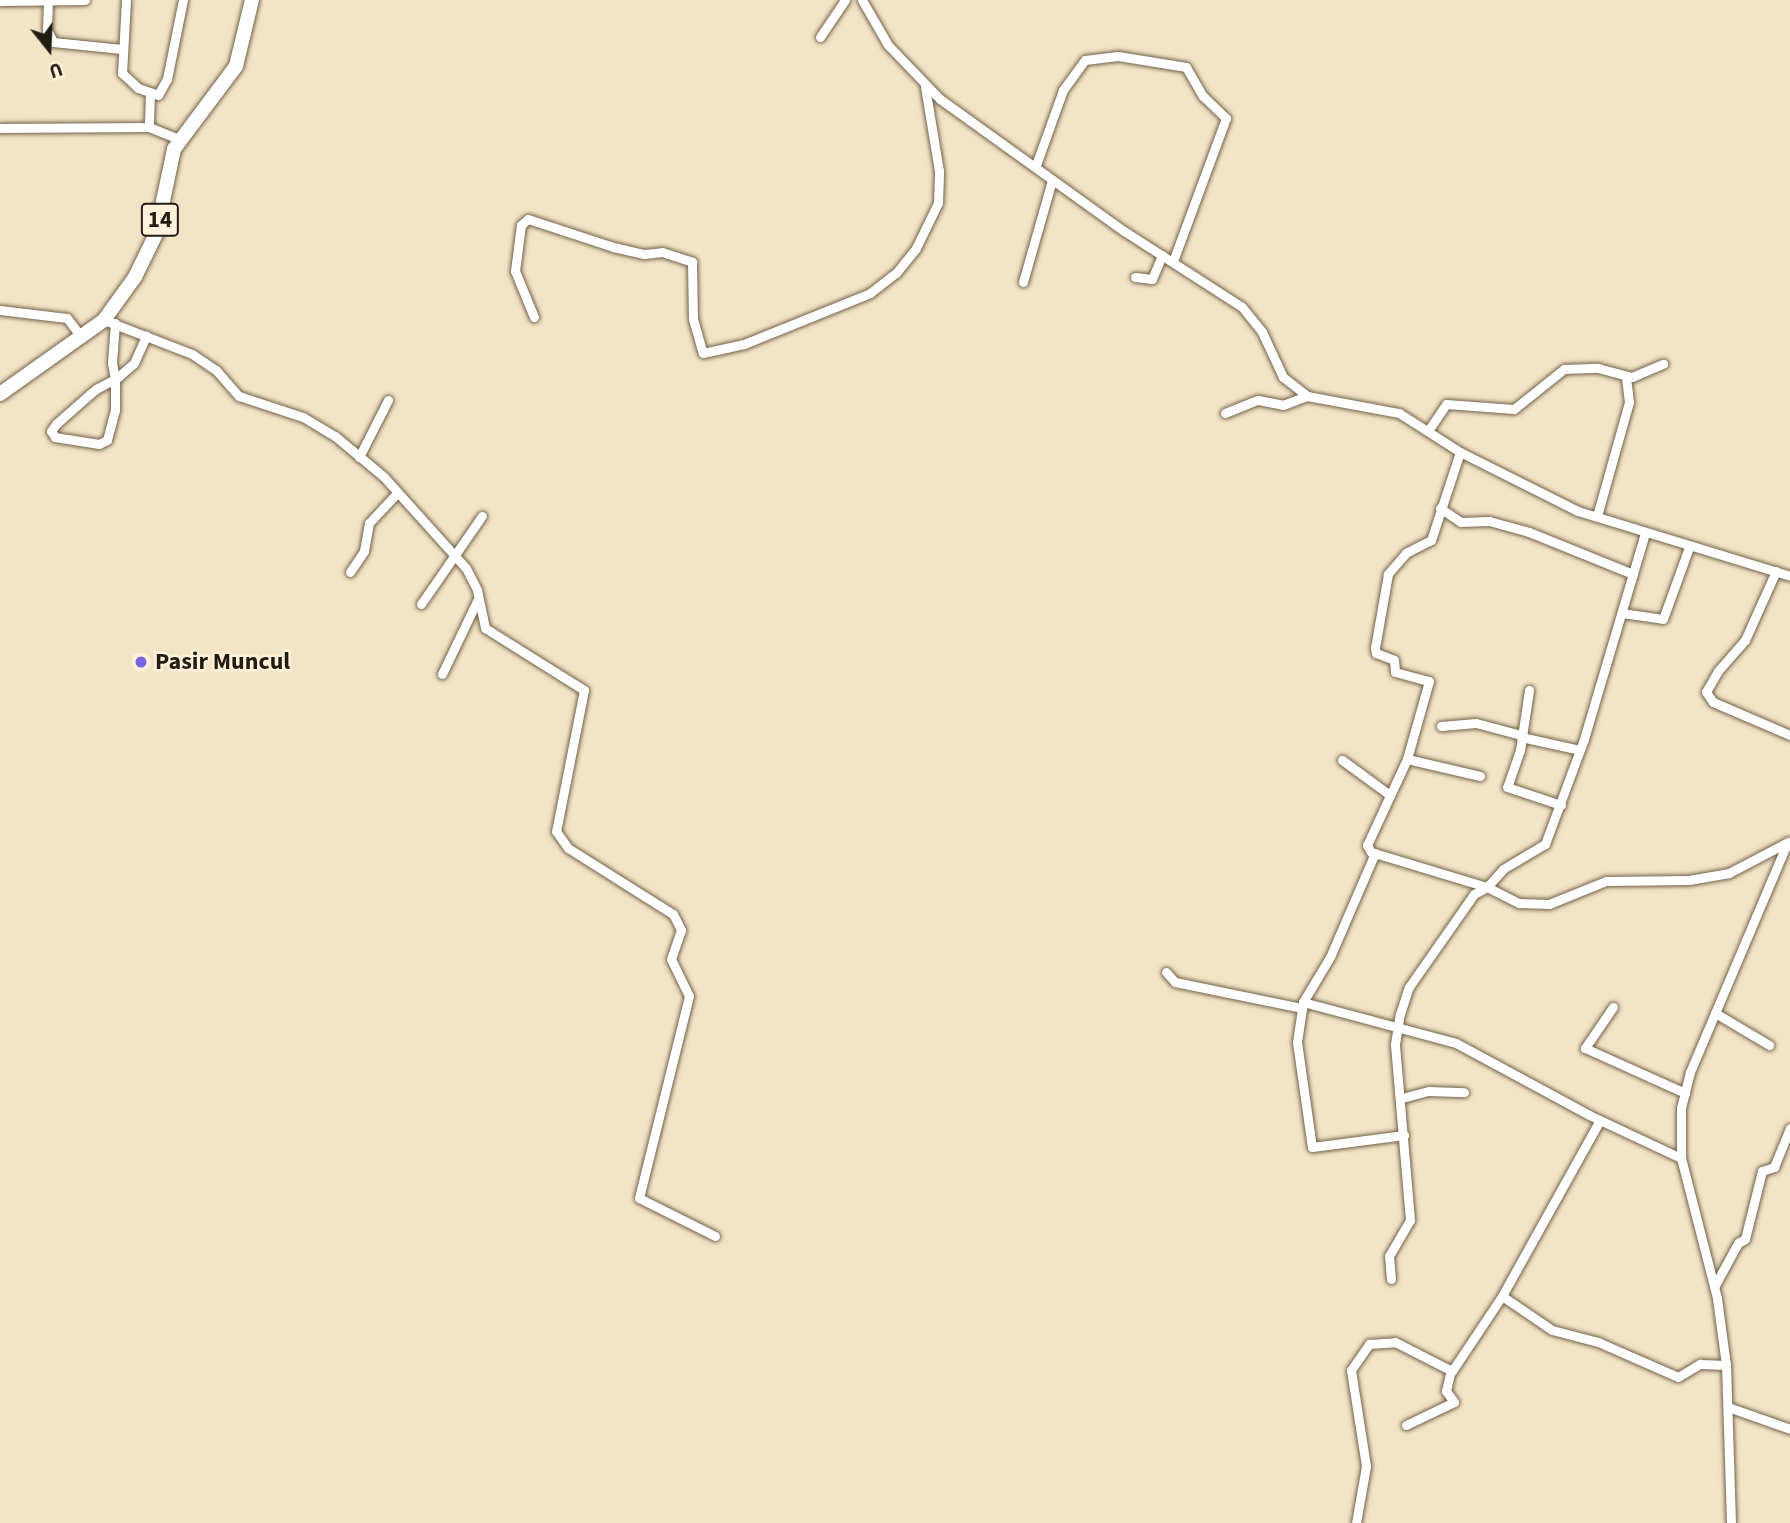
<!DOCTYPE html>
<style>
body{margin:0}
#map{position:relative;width:1790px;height:1523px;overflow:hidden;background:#f4e4c7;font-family:"Source Sans 3",sans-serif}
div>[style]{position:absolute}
.roads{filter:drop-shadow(0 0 2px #716249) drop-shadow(0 0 2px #716249)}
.minor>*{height:9px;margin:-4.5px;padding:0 4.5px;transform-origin:4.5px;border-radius:4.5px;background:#fff}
.trunk>*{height:14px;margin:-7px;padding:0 7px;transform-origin:7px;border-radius:7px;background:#fff}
.dots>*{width:19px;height:19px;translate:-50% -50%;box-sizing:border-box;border:4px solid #fff1da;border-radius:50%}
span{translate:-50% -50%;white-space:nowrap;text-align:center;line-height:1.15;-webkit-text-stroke:5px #fff1da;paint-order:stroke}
.shield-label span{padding:2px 5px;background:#fff1da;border:2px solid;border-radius:5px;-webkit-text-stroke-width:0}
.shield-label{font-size:23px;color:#211c11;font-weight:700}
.poi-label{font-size:24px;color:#211c11;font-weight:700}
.left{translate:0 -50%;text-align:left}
.north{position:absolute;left:14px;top:14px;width:70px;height:70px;-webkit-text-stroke:5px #fff1da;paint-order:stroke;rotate:162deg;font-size:19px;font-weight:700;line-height:28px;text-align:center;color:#211c11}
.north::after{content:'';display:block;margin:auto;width:24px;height:32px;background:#211c11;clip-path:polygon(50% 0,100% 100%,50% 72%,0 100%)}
</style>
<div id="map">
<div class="roads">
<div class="minor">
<div style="left:126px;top:0;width:73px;rotate:93.1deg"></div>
<div style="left:122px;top:73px;width:22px;rotate:43deg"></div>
<div style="left:138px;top:88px;width:21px;rotate:19deg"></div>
<div style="left:158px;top:95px;width:18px;rotate:-61deg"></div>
<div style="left:167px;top:79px;width:81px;rotate:-78.6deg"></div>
<div style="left:862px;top:0;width:52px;rotate:60deg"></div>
<div style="left:888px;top:45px;width:75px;rotate:46.1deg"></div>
<div style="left:940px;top:99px;width:226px;rotate:35.7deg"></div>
<div style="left:1124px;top:231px;width:140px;rotate:32.8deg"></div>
<div style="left:1242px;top:307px;width:32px;rotate:51deg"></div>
<div style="left:1262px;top:332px;width:50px;rotate:65deg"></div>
<div style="left:1283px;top:377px;width:31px;rotate:38deg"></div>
<div style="left:1307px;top:396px;width:94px;rotate:10.5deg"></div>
<div style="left:1399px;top:413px;width:72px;rotate:32.6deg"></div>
<div style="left:1460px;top:452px;width:132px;rotate:26.6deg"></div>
<div style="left:1578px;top:511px;width:222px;rotate:17deg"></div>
<div style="left:0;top:1px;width:85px;rotate:-0.7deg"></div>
<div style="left:48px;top:1px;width:29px;rotate:92deg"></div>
<div style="left:47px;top:30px;width:13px;rotate:63deg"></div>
<div style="left:53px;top:42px;width:69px;rotate:5.8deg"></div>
<div style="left:820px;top:37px;width:45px;rotate:-56deg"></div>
<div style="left:150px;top:93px;width:34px;rotate:92deg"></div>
<div style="left:149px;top:127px;width:32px;rotate:22deg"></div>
<div style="left:0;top:128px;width:149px;rotate:-0.4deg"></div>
<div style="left:1036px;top:165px;width:80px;rotate:-70.2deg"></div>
<div style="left:1063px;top:90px;width:37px;rotate:-54deg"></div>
<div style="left:1085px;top:60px;width:33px;rotate:-7deg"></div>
<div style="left:1118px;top:56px;width:69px;rotate:9.2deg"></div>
<div style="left:1186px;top:67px;width:34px;rotate:60deg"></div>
<div style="left:1203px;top:96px;width:32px;rotate:44deg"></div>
<div style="left:1226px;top:118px;width:153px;rotate:110.3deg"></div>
<div style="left:1135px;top:277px;width:17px;rotate:7deg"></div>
<div style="left:1152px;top:279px;width:26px;rotate:-67deg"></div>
<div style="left:1023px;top:282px;width:106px;rotate:-74.1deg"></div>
<div style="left:0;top:310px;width:67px;rotate:6.8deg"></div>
<div style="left:67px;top:318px;width:25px;rotate:53deg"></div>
<div style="left:534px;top:317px;width:50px;rotate:-112.4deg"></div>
<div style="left:515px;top:271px;width:46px;rotate:-82.6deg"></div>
<div style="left:521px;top:225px;width:9px;rotate:-41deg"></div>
<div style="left:528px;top:219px;width:89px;rotate:18.2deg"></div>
<div style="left:613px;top:247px;width:32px;rotate:13deg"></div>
<div style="left:644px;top:254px;width:18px;rotate:-6deg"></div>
<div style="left:662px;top:252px;width:32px;rotate:18deg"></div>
<div style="left:692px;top:262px;width:57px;rotate:89deg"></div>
<div style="left:693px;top:319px;width:35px;rotate:74deg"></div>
<div style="left:703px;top:353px;width:42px;rotate:-12.4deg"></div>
<div style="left:744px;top:344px;width:136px;rotate:-22deg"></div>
<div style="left:870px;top:293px;width:33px;rotate:-38deg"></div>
<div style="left:896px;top:273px;width:32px;rotate:-51deg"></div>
<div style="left:916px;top:248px;width:50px;rotate:-63.9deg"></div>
<div style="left:938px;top:203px;width:32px;rotate:-88deg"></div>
<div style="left:939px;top:171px;width:86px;rotate:-99.4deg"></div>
<div style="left:104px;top:320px;width:94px;rotate:21.1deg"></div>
<div style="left:192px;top:354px;width:29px;rotate:34deg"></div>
<div style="left:216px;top:370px;width:35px;rotate:49deg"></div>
<div style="left:239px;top:396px;width:67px;rotate:18.2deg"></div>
<div style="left:303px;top:417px;width:37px;rotate:31deg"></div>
<div style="left:335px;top:436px;width:64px;rotate:39.9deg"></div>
<div style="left:384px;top:477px;width:122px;rotate:48deg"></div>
<div style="left:466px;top:568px;width:25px;rotate:63deg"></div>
<div style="left:477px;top:590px;width:39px;rotate:78deg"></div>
<div style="left:485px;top:628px;width:117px;rotate:32.1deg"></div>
<div style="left:584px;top:690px;width:144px;rotate:101.2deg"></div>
<div style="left:556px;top:831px;width:21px;rotate:55deg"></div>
<div style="left:568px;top:848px;width:124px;rotate:32.2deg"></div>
<div style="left:673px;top:914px;width:18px;rotate:63deg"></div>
<div style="left:681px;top:930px;width:31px;rotate:109deg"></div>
<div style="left:671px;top:959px;width:41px;rotate:64.1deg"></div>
<div style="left:689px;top:996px;width:208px;rotate:103.9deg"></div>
<div style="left:639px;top:1198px;width:85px;rotate:26.6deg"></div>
<div style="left:115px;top:323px;width:40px;rotate:94.3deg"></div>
<div style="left:112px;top:363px;width:16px;rotate:79deg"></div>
<div style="left:115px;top:379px;width:31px;rotate:90deg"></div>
<div style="left:115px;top:410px;width:31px;rotate:105deg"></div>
<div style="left:107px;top:440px;width:9px;rotate:153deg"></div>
<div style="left:99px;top:444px;width:45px;rotate:-171deg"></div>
<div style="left:55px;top:437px;width:7px;rotate:-124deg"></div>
<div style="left:51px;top:431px;width:9px;rotate:-54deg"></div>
<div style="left:56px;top:424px;width:45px;rotate:-41.4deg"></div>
<div style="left:90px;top:394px;width:8px;rotate:-40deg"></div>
<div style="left:96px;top:389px;width:21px;rotate:-28deg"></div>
<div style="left:115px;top:379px;width:4px;rotate:-34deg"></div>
<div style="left:118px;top:377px;width:21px;rotate:-41deg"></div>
<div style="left:134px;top:363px;width:30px;rotate:-66deg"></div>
<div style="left:1225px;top:413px;width:35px;rotate:-22deg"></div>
<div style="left:1258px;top:400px;width:25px;rotate:11deg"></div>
<div style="left:1283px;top:405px;width:26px;rotate:-21deg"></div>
<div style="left:1428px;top:431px;width:32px;rotate:-56deg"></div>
<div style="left:1446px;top:404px;width:68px;rotate:4.2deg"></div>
<div style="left:1514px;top:409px;width:64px;rotate:-38.7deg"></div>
<div style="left:1564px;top:369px;width:34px;rotate:-2deg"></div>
<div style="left:1598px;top:368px;width:35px;rotate:15deg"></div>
<div style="left:1632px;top:377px;width:34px;rotate:-23deg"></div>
<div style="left:1460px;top:452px;width:93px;rotate:108.2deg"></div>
<div style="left:1431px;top:540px;width:28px;rotate:153deg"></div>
<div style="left:1406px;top:553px;width:28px;rotate:131deg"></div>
<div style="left:1388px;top:574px;width:75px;rotate:100deg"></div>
<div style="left:1375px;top:648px;width:5px;rotate:79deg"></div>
<div style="left:1376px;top:653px;width:19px;rotate:21deg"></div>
<div style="left:1394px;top:660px;width:12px;rotate:85deg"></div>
<div style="left:1395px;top:672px;width:35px;rotate:15deg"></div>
<div style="left:1429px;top:681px;width:81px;rotate:105.8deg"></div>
<div style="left:1407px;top:759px;width:75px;rotate:13.1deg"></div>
<div style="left:359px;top:457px;width:64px;rotate:-63deg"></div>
<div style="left:1440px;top:508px;width:25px;rotate:34deg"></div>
<div style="left:1461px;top:522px;width:28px;rotate:-2deg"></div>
<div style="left:1489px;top:521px;width:41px;rotate:15.4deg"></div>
<div style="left:1529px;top:532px;width:112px;rotate:22deg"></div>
<div style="left:1597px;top:516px;width:118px;rotate:-74.3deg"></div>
<div style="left:1629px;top:402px;width:26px;rotate:-97deg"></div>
<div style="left:1776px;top:571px;width:76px;rotate:114.2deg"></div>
<div style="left:1745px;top:640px;width:41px;rotate:131.1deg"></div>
<div style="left:1718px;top:671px;width:24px;rotate:120deg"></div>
<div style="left:1706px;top:692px;width:12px;rotate:55deg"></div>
<div style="left:1713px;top:702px;width:84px;rotate:23.2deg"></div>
<div style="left:350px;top:572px;width:25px;rotate:-56deg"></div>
<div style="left:364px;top:551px;width:28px;rotate:-80deg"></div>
<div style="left:369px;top:523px;width:42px;rotate:-46.9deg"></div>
<div style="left:421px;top:604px;width:107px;rotate:-55.3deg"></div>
<div style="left:1622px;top:613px;width:41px;rotate:8.3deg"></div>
<div style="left:1663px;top:619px;width:77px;rotate:-70.1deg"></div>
<div style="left:442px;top:674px;width:81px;rotate:-64.4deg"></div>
<div style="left:1529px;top:690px;width:61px;rotate:98.5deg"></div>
<div style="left:1520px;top:750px;width:39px;rotate:109deg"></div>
<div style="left:1507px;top:787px;width:57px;rotate:18.4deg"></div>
<div style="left:1441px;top:726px;width:35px;rotate:-5deg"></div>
<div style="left:1476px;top:723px;width:47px;rotate:14.9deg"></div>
<div style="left:1521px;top:737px;width:60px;rotate:12.4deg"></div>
<div style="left:1407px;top:759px;width:95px;rotate:114.9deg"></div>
<div style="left:1367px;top:845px;width:8px;rotate:60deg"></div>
<div style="left:1371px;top:852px;width:121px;rotate:16.8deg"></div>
<div style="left:1487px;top:887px;width:24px;rotate:-48deg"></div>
<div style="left:1503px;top:869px;width:49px;rotate:-30.8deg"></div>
<div style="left:1545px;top:844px;width:112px;rotate:-69.6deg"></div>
<div style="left:1584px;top:739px;width:215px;rotate:-73.5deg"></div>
<div style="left:1342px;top:760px;width:59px;rotate:36.1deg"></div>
<div style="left:1375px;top:853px;width:113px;rotate:113.4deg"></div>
<div style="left:1330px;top:957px;width:52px;rotate:121deg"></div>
<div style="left:1303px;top:1002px;width:40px;rotate:98.5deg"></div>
<div style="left:1297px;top:1042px;width:106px;rotate:81.9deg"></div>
<div style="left:1312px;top:1147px;width:93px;rotate:-7.4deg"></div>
<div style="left:1166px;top:972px;width:13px;rotate:48deg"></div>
<div style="left:1175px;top:982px;width:130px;rotate:11.6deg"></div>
<div style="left:1303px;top:1002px;width:158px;rotate:15deg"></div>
<div style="left:1456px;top:1043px;width:151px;rotate:28.4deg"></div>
<div style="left:1589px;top:1115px;width:102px;rotate:25.1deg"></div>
<div style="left:1613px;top:1007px;width:50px;rotate:124.3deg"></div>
<div style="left:1585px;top:1048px;width:110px;rotate:24.2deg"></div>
<div style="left:1715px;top:1013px;width:63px;rotate:30.7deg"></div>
<div style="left:1402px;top:1098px;width:28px;rotate:-15deg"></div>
<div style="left:1429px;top:1091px;width:35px;rotate:2deg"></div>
<div style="left:1391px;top:1279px;width:23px;rotate:-95deg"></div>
<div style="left:1389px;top:1256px;width:42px;rotate:-59.7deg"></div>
<div style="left:1410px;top:1220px;width:177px;rotate:-94.9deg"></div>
<div style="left:1395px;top:1044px;width:30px;rotate:-81deg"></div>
<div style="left:1400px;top:1014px;width:28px;rotate:-72deg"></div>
<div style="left:1409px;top:987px;width:113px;rotate:-55deg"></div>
<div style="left:1474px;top:894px;width:15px;rotate:-28deg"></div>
<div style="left:1487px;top:887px;width:36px;rotate:27deg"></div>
<div style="left:1519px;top:903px;width:30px;rotate:2deg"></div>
<div style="left:1549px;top:904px;width:61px;rotate:-22deg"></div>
<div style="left:1606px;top:881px;width:83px;rotate:-0.7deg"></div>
<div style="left:1689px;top:880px;width:41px;rotate:-9.9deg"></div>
<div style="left:1729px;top:873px;width:67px;rotate:-27.7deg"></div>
<div style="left:1714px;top:1287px;width:50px;rotate:-61.4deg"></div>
<div style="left:1738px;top:1243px;width:8px;rotate:-30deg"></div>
<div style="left:1745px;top:1239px;width:70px;rotate:-76deg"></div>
<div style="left:1762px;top:1171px;width:13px;rotate:-18deg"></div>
<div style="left:1774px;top:1167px;width:42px;rotate:-67.7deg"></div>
<div style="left:1502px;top:1296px;width:201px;rotate:-60.9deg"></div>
<div style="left:1728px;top:1407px;width:66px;rotate:19.5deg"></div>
<div style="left:1406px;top:1425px;width:53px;rotate:-25.6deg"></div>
<div style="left:1454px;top:1402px;width:14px;rotate:-126deg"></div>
<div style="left:1446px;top:1391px;width:22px;rotate:-77deg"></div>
<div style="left:1356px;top:1523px;width:58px;rotate:-80deg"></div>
<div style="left:1366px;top:1466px;width:97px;rotate:-98.9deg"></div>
<div style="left:1351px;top:1370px;width:32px;rotate:-55deg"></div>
<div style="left:1369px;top:1344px;width:26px;rotate:-4deg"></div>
<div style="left:1395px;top:1342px;width:64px;rotate:27deg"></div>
<div style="left:1452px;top:1371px;width:90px;rotate:-56.3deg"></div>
<div style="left:1502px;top:1296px;width:60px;rotate:34.2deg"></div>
<div style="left:1552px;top:1330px;width:48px;rotate:14.6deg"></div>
<div style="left:1598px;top:1342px;width:87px;rotate:23.6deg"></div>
<div style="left:1678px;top:1377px;width:26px;rotate:-31deg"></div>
<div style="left:1700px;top:1364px;width:26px;rotate:2deg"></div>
<div style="left:1731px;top:1523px;width:158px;rotate:-91.8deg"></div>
<div style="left:1726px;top:1365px;width:68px;rotate:-97.7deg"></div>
<div style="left:1717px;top:1298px;width:145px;rotate:-104.4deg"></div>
<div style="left:1681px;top:1158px;width:50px;rotate:-90deg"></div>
<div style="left:1681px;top:1108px;width:37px;rotate:-76deg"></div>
<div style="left:1690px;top:1072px;width:248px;rotate:-67deg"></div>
</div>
<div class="trunk">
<div style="left:0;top:394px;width:128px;rotate:-35.4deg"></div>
<div style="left:104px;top:320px;width:53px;rotate:-54.2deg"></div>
<div style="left:135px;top:277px;width:48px;rotate:-64deg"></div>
<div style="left:156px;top:234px;width:87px;rotate:-78deg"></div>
<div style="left:174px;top:149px;width:104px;rotate:-53.2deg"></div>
<div style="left:236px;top:66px;width:68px;rotate:-76.4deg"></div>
</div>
</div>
<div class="dots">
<div style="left:141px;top:662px;background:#7963de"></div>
</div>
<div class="shield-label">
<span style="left:160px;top:220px">14</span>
</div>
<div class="poi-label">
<span class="left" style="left:155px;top:662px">Pasir Muncul</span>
</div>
<div class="north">U</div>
</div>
